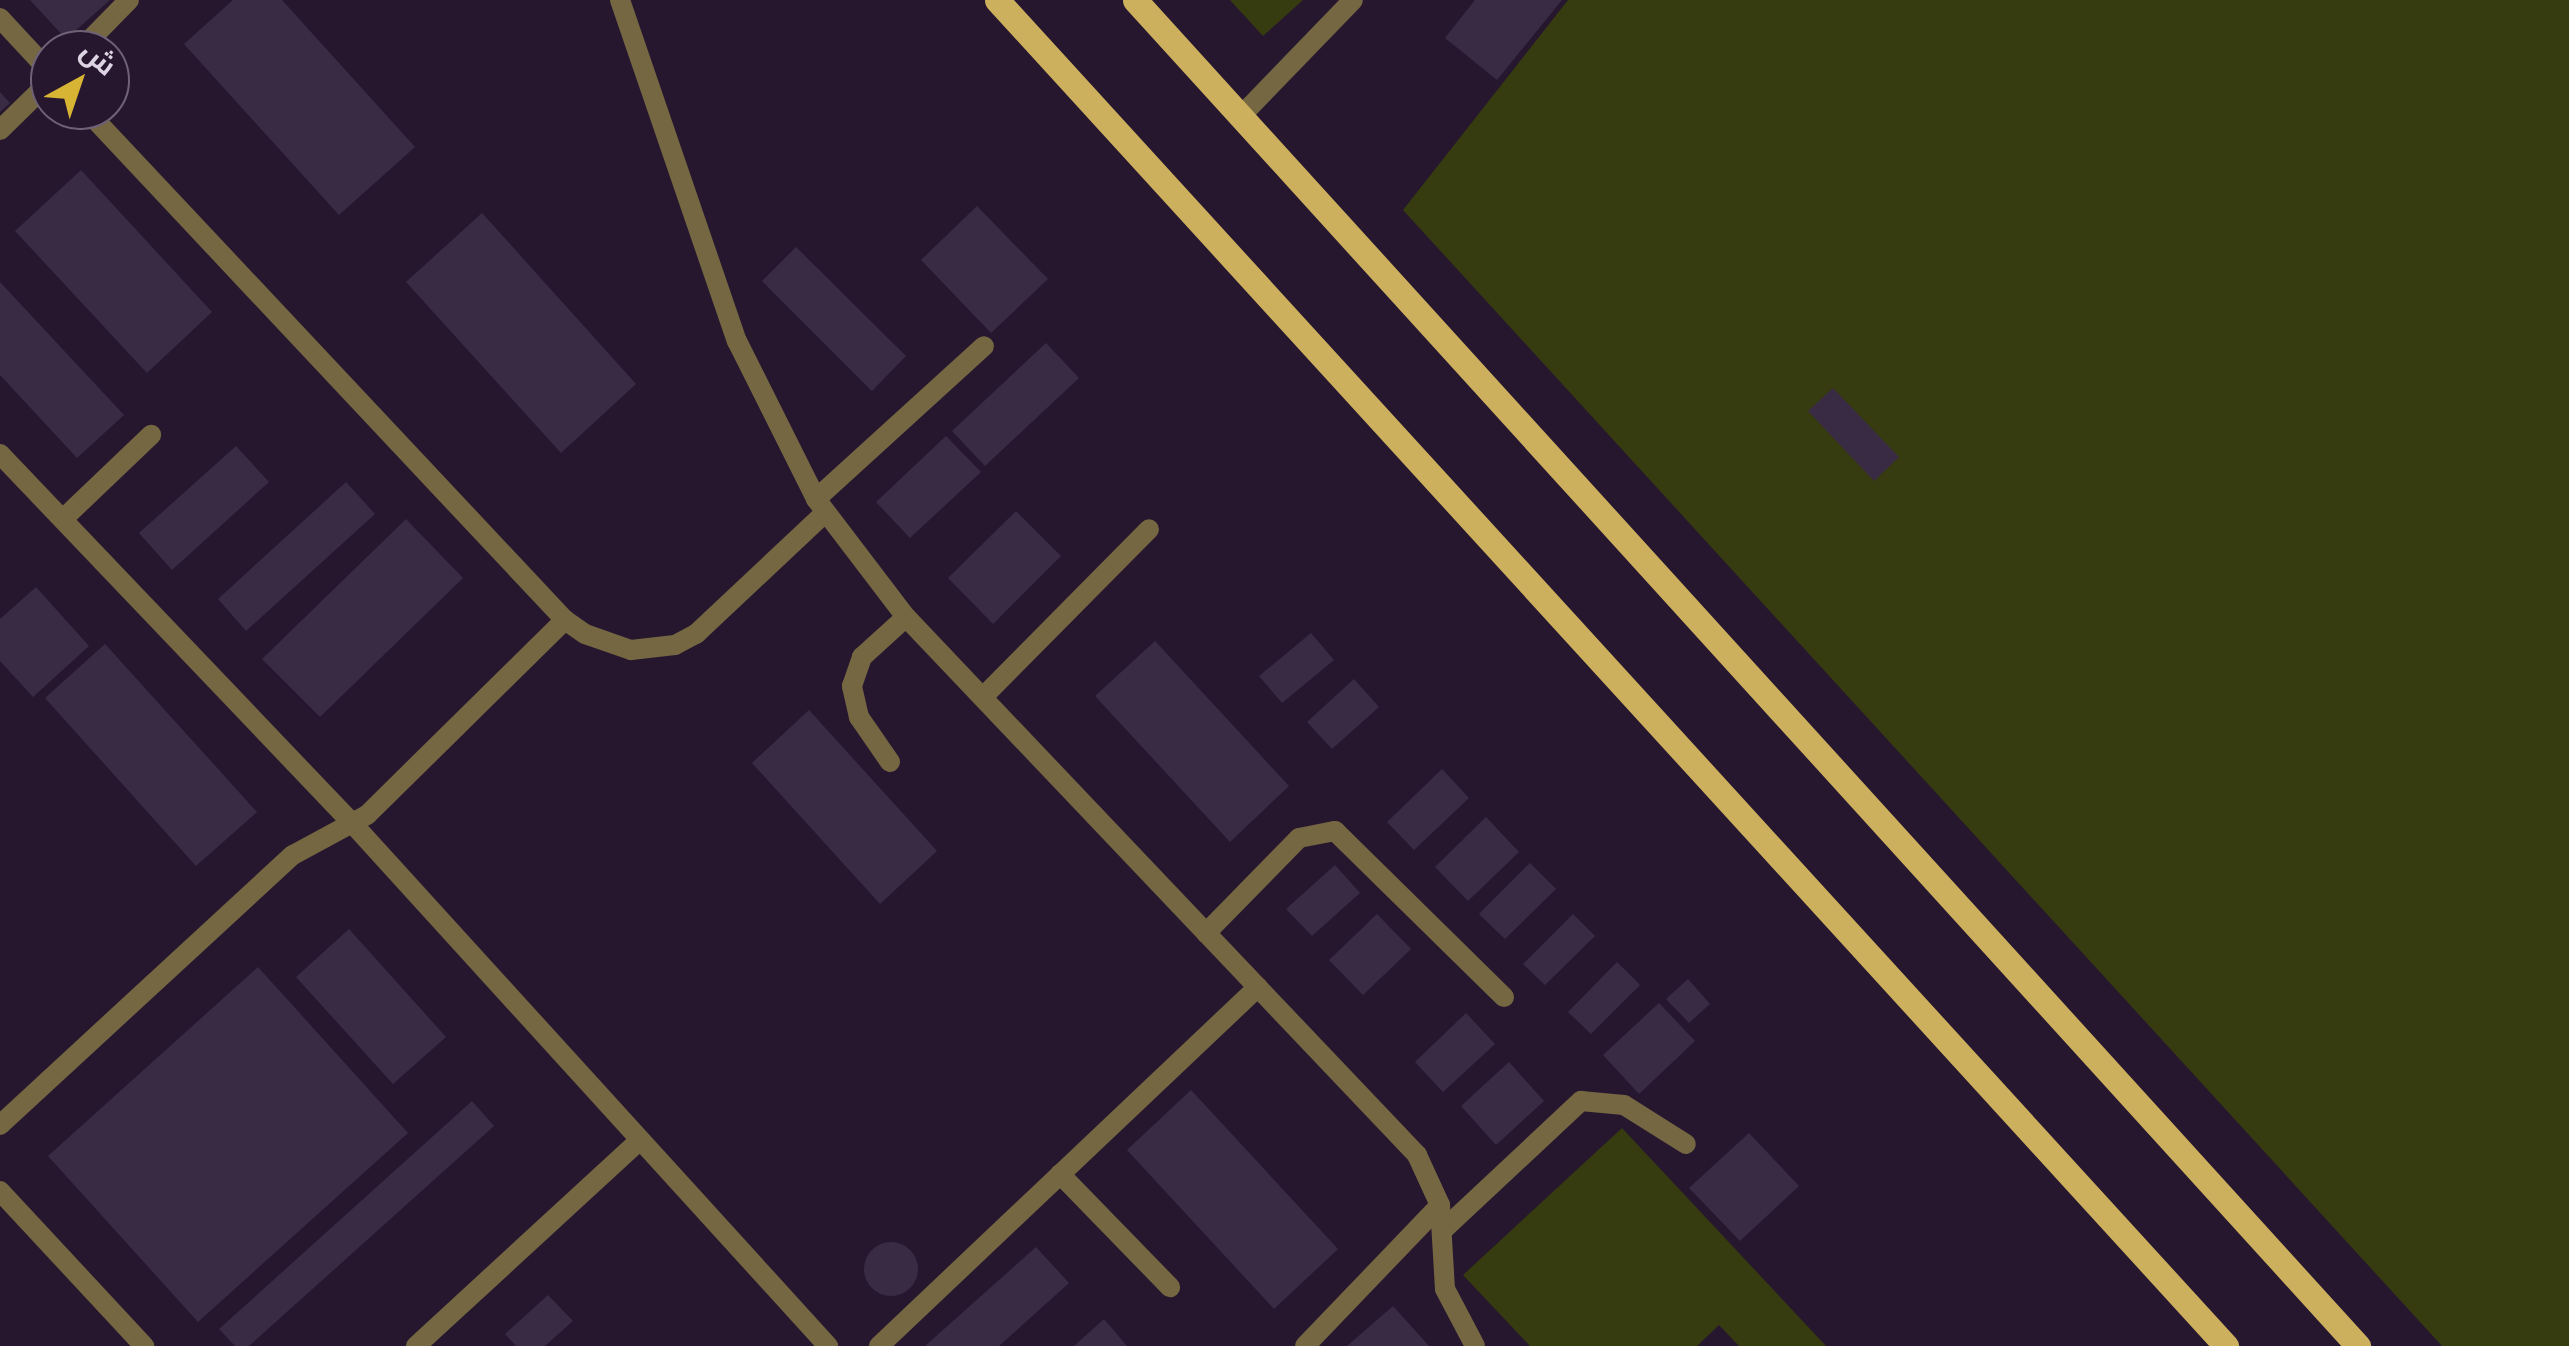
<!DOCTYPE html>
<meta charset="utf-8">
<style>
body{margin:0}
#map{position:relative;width:2569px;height:1346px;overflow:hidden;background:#26172f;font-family:"Source Sans 3",Cairo,sans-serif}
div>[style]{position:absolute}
.green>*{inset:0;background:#363c0f}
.building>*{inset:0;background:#3a2b44}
.round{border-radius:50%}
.service>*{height:20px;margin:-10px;padding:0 10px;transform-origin:10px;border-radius:10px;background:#746741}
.minor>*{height:20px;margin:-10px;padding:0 10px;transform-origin:10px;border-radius:10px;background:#746741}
.primary>*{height:25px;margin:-12.5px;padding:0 12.5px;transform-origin:12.5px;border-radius:12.5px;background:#ccb05d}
span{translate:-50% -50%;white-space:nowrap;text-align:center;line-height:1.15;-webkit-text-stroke:8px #26172f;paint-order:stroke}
.north{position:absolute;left:30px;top:30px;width:100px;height:100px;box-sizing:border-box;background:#26172f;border:2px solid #6f6277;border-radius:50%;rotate:40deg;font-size:28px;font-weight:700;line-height:40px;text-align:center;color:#dcd3e3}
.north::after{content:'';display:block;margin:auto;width:35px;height:45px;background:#d8b434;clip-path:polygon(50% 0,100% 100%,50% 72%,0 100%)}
</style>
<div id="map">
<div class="green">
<div style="clip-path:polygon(1230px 0,1303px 0,1263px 36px)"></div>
<div style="clip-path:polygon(1568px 0,2569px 0,2569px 1346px,2442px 1346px,1403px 210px)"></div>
<div style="clip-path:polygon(1622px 1128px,1826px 1346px,1739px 1346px,1719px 1325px,1697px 1346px,1530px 1346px,1463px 1275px)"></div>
</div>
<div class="building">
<div style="clip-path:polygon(30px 0,110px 0,66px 39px)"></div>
<div style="clip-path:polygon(233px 0,282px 0,415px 147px,339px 215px,184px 44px)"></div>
<div style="clip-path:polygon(1475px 0,1562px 0,1497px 80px,1445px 38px)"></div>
<div style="clip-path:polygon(0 92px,10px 103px,0 112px)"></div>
<div style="clip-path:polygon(81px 170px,212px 312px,147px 373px,15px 231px)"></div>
<div style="clip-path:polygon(977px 206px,1048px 279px,991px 333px,921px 260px)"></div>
<div style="clip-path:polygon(482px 213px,636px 384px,561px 453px,406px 282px)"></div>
<div style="clip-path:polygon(796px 247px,906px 356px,872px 391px,762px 281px)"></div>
<div style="clip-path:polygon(0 282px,124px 415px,77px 458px,0 375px)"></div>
<div style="clip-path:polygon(1046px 343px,1079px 378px,985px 466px,952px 431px)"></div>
<div style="clip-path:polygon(1833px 388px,1899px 457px,1874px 481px,1808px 411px)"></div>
<div style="clip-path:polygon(946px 436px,981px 472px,910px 538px,876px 502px)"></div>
<div style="clip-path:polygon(236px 446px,269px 482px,172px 570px,139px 533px)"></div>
<div style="clip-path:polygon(346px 482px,375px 514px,246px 631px,218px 599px)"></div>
<div style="clip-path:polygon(1016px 511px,1061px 556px,993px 624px,948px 578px)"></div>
<div style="clip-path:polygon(406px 519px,463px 578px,320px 717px,262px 659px)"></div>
<div style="clip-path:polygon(36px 587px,89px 646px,33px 697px,0 661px,0 619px)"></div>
<div style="clip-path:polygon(1311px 633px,1334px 660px,1282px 703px,1259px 676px)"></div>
<div style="clip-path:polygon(1155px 641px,1289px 786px,1230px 842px,1095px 696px)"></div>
<div style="clip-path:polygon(105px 644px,257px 812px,196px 866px,45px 698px)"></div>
<div style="clip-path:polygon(1354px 679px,1379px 707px,1332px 749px,1307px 722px)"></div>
<div style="clip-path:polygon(809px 710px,937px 851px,880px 904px,752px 763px)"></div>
<div style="clip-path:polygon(1442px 769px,1469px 798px,1414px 850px,1387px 822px)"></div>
<div style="clip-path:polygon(1486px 817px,1519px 852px,1468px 901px,1435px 867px)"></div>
<div style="clip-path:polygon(1530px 863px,1556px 889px,1505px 939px,1479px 914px)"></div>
<div style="clip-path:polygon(1335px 865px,1360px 893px,1312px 936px,1286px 909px)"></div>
<div style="clip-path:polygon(1377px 914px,1411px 949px,1363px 995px,1329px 960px)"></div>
<div style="clip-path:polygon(1573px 914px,1595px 936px,1545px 985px,1523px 964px)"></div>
<div style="clip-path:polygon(349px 929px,446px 1037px,393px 1084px,296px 977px)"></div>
<div style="clip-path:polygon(1617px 962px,1640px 985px,1591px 1034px,1568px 1012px)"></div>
<div style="clip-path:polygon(258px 967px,408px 1133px,198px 1322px,48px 1156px)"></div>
<div style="clip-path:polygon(1688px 979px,1710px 1004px,1689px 1023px,1666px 999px)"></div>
<div style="clip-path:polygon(1659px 1003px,1695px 1041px,1639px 1094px,1603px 1055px)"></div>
<div style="clip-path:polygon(1466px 1013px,1495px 1044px,1443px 1092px,1415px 1062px)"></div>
<div style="clip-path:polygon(1509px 1062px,1544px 1101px,1496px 1145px,1461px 1106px)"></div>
<div style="clip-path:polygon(1191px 1090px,1338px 1249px,1274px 1309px,1127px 1150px)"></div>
<div style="clip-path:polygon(472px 1101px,494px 1126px,249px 1346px,235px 1346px,219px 1329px)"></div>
<div style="clip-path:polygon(1749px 1133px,1799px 1186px,1740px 1241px,1689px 1188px)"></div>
<div class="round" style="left:864px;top:1242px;width:54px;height:54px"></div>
<div style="clip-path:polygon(1036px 1247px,1069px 1283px,999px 1346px,925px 1346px)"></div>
<div style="clip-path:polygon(548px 1295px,573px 1321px,545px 1346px,516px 1346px,505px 1334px)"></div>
<div style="clip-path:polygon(1393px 1306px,1429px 1346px,1347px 1346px)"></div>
<div style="clip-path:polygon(1104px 1319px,1127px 1346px,1074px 1346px)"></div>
</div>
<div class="service">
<div style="left:620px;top:0;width:361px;rotate:71.1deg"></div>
<div style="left:737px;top:341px;width:177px;rotate:63.4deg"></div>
<div style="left:816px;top:499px;width:148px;rotate:52.7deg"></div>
<div style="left:906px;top:617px;width:742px;rotate:46.47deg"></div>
<div style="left:1417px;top:1155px;width:55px;rotate:65.3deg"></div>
<div style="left:1440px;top:1205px;width:84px;rotate:86.6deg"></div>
<div style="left:1445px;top:1289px;width:64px;rotate:62.2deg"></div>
<div style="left:0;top:18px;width:74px;rotate:47.2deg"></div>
<div style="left:80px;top:50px;width:70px;rotate:-45.6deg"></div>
<div style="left:86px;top:110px;width:700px;rotate:46.8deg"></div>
<div style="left:565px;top:620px;width:24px;rotate:35deg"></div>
<div style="left:585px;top:634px;width:49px;rotate:19.2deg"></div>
<div style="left:631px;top:650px;width:44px;rotate:-6.5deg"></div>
<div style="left:675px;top:645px;width:24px;rotate:-28deg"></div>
<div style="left:696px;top:634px;width:177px;rotate:-43.2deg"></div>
<div style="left:0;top:130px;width:70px;rotate:-44.4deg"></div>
<div style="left:0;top:454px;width:511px;rotate:46.35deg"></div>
<div style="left:353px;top:824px;width:706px;rotate:47.7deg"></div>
<div style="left:816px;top:499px;width:227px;rotate:-42.3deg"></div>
<div style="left:63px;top:519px;width:122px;rotate:-43.7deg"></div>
<div style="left:983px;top:697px;width:236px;rotate:-45.3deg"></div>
<div style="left:890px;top:762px;width:55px;rotate:-124.6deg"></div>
<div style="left:859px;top:717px;width:32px;rotate:-103deg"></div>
<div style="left:852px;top:686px;width:31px;rotate:-71deg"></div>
<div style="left:862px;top:657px;width:59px;rotate:-42.3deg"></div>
<div style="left:1206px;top:933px;width:133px;rotate:-45.6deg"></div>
<div style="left:1299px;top:838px;width:37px;rotate:-11deg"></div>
<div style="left:1335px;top:831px;width:237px;rotate:44.5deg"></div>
<div style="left:0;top:1125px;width:398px;rotate:-42.7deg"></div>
<div style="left:293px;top:855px;width:84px;rotate:-28.4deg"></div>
<div style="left:367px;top:815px;width:278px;rotate:-44.6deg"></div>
<div style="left:1060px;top:1174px;width:158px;rotate:45.8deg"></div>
<div style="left:0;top:1191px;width:212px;rotate:47.1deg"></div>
<div style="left:1443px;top:1230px;width:189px;rotate:-43.1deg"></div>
<div style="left:1581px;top:1101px;width:43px;rotate:5.3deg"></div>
<div style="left:1624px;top:1105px;width:73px;rotate:32.2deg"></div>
<div style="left:416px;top:1346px;width:300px;rotate:-42.6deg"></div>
<div style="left:879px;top:1346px;width:522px;rotate:-43.45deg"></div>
<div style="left:1305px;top:1346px;width:195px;rotate:-46.2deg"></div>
</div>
<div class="minor">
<div style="left:1241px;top:116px;width:161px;rotate:-46deg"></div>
</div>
<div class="primary">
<div style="left:997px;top:0;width:1823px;rotate:47.6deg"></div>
<div style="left:1135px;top:0;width:1819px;rotate:47.74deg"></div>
</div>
<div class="north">ش</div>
</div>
